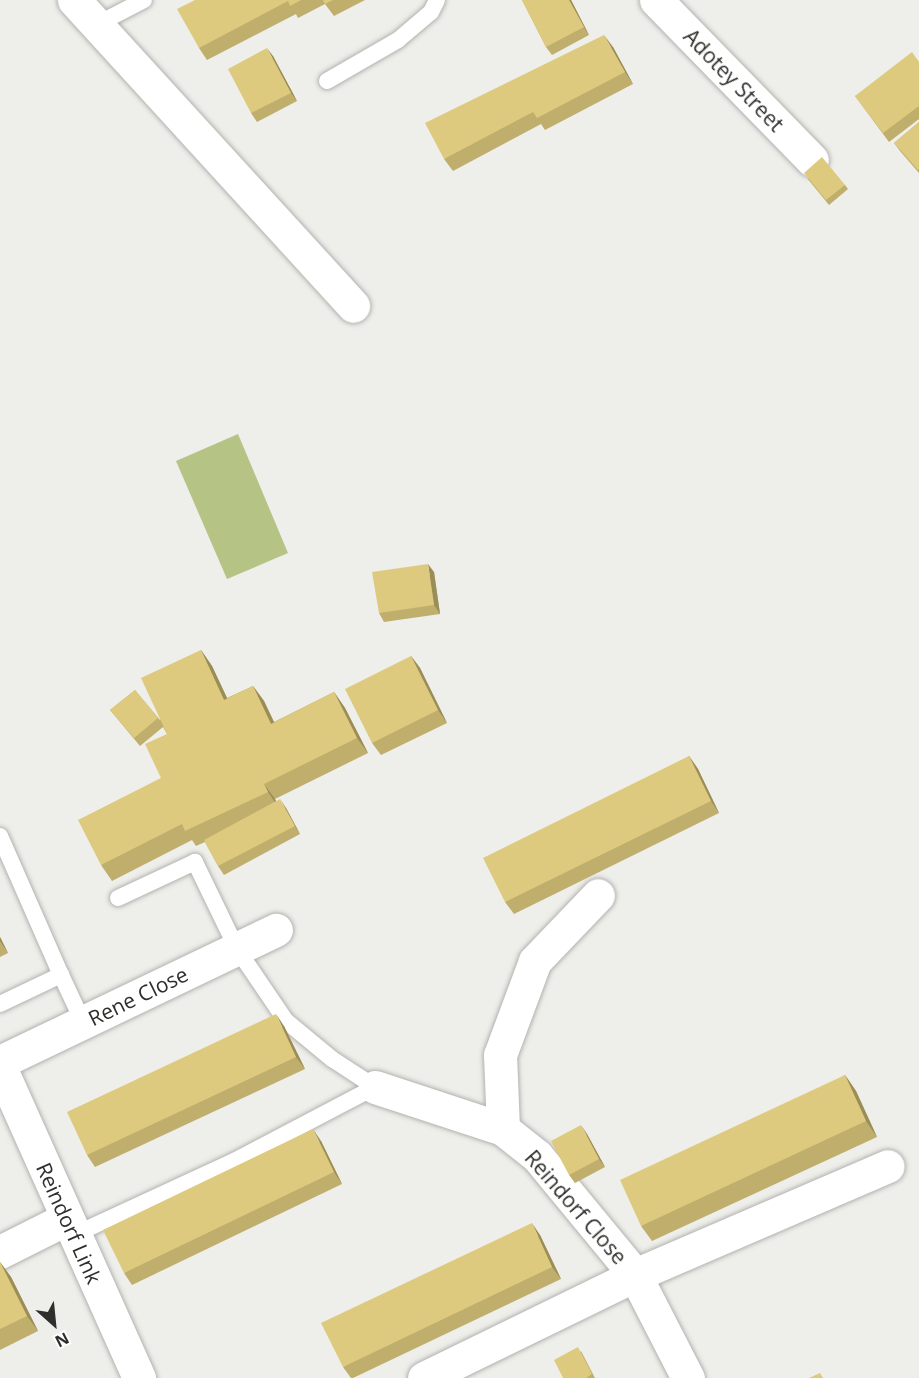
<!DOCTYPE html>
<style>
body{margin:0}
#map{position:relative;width:919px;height:1378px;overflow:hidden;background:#eeeeea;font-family:"Open Sans",sans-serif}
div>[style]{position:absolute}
.green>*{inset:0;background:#b5c385}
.roads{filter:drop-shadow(0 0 2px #b3b2af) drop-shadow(0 0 2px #b3b2af)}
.lane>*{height:16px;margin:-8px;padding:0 8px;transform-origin:8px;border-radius:8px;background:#fff}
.street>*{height:33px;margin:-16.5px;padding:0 16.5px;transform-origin:16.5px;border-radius:16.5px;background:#fff}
.wall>*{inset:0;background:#bfae6c}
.shaded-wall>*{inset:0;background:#9b8d58}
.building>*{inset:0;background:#deca7e}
span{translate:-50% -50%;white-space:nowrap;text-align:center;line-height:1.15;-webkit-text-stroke:4.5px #fff;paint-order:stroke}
.street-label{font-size:21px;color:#2e2e2c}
.north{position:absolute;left:24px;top:1294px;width:60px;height:60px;-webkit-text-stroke:4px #fff;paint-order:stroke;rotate:153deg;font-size:16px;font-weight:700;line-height:24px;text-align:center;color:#2e2e2c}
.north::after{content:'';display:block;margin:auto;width:21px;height:27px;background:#2e2e2c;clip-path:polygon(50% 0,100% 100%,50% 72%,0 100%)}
</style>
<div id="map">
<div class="green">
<div style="clip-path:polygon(238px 434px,288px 553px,227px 579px,176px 461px)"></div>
</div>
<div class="roads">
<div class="lane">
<div style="left:96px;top:25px;width:54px;rotate:-27.5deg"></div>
<div style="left:327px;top:81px;width:82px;rotate:-30deg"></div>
<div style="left:398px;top:40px;width:43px;rotate:-40.3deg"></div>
<div style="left:431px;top:12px;width:13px;rotate:-63deg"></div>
<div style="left:0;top:836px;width:152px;rotate:66.3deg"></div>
<div style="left:0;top:1004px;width:68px;rotate:-25.4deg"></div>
<div style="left:61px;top:975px;width:52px;rotate:64.9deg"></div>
<div style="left:74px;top:1235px;width:176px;rotate:-24.8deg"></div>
<div style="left:234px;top:1161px;width:159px;rotate:-27.7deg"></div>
<div style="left:375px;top:1087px;width:51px;rotate:-146.9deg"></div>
<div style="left:332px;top:1059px;width:60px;rotate:-140.4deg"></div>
<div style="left:286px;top:1021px;width:87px;rotate:-124.2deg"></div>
<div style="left:237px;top:949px;width:97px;rotate:-115.8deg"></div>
<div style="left:195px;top:862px;width:85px;rotate:154.9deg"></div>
</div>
<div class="street">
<div style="left:74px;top:0;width:414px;rotate:47.6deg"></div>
<div style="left:656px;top:0;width:223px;rotate:45.7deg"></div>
<div style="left:0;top:1062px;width:306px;rotate:-25.6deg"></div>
<div style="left:0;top:1067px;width:341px;rotate:65.9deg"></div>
<div style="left:375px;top:1087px;width:135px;rotate:18.2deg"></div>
<div style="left:503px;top:1129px;width:43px;rotate:38.5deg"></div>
<div style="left:537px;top:1156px;width:154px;rotate:50.5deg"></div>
<div style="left:635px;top:1275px;width:116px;rotate:62.8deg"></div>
<div style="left:503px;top:1129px;width:74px;rotate:-92.3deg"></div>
<div style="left:500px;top:1055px;width:100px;rotate:-69.6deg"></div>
<div style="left:535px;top:961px;width:91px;rotate:-46.3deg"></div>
<div style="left:0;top:1252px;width:74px;rotate:-26.6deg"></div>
<div style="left:424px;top:1378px;width:235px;rotate:-26deg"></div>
<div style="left:635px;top:1275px;width:275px;rotate:-23.3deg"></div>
</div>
</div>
<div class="wall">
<div style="clip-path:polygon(195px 0,365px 0,334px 16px,325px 4px,298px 18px,296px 14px,207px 60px,199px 48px)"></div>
<div style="clip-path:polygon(522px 0,571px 0,589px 35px,552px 55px,546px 47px)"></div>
<div style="clip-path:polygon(613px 47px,633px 84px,545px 130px,541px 124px,453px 171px,444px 159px)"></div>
<div style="clip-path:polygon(273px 56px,297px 101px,257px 122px,251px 113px)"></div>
<div style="clip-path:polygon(919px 62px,919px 119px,889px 142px,855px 96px)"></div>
<div style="clip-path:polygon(919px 122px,919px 173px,900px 151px,894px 143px)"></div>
<div style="clip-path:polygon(807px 178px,845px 185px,848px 189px,829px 205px)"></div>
<div style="clip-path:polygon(434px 572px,440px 614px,384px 622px,379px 613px)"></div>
<div style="clip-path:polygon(201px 650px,212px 666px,227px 698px,253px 686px,264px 701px,274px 722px,334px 692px,345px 708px,368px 753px,275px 799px,276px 802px,286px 808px,300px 834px,224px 875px,218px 866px,205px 842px,196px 846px,192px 840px,112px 881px,101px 865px,161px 778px,167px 734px,163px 727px,140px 746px,110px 710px,135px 690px,160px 720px)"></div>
<div style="clip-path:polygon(411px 656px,420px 668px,447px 723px,381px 755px,372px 743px)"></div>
<div style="clip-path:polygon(689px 756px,698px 769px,719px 813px,514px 914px,505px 902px)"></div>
<div style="clip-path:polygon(0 937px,8px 953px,0 957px)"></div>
<div style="clip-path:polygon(284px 1026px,305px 1069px,95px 1167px,87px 1155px)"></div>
<div style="clip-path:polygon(845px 1075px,856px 1091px,877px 1137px,652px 1241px,641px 1226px)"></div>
<div style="clip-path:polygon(587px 1134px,605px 1167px,575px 1183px,569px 1175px)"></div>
<div style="clip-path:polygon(321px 1141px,342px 1184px,132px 1285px,124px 1273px)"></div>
<div style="clip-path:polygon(540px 1235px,561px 1279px,353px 1378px,351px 1378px,343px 1367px)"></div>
<div style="clip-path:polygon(0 1262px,11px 1277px,38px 1331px,0 1350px)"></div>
<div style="clip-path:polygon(581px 1351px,595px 1378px,563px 1378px)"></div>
</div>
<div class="shaded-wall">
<div style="clip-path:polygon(569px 0,571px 0,589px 35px,584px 27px)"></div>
<div style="clip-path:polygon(604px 35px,613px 47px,633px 84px,625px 72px)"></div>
<div style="clip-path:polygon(267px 48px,273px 56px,297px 101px,291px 93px)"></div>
<div style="clip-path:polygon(428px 564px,434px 572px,440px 614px,434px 605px)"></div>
<div style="clip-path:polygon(201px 650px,212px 666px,235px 715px,224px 700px)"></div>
<div style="clip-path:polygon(411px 656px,420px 668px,447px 723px,438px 710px)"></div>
<div style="clip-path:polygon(253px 686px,264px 701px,282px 739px,271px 724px)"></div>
<div style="clip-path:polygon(334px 692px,345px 708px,368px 753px,357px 738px)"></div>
<div style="clip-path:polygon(689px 756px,698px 769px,719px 813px,711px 801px)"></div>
<div style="clip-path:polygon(264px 784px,275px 799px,279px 808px,268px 792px)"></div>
<div style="clip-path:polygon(280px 799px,286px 808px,300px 834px,295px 826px)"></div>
<div style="clip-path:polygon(0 937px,8px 953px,0 941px)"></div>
<div style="clip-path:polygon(276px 1014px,284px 1026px,305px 1069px,296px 1057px)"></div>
<div style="clip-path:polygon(845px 1075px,856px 1091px,877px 1137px,866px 1121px)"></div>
<div style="clip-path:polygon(581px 1125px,587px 1134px,605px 1167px,599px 1159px)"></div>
<div style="clip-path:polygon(313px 1129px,321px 1141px,342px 1184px,334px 1172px)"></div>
<div style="clip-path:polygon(532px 1223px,540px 1235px,561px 1279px,552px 1267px)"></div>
<div style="clip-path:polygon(0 1262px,11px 1277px,38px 1331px,27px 1316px)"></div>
</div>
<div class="building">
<div style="clip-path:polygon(195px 0,301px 0,290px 6px,288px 1px,199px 48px,177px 9px)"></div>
<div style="clip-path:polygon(323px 0,333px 0,325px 4px)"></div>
<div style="clip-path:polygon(522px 0,569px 0,584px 27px,546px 47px)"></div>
<div style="clip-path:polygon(604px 35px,625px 72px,537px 118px,533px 112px,444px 159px,425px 123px)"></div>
<div style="clip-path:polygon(267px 48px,291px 93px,251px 113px,228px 69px)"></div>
<div style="clip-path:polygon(912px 52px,919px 62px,919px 106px,883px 133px,855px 96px)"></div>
<div style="clip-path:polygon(919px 122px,919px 169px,918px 170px,894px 143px)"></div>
<div style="clip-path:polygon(822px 157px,845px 185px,826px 200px,804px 173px)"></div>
<div style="clip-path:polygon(428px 564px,434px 605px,379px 613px,372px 572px)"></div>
<div style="clip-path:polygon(201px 650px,224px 700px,253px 686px,271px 724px,334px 692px,357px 738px,264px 784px,268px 792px,185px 831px,182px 824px,101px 865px,78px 820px,161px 778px,145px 744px,167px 734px,141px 678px)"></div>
<div style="clip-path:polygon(411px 656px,438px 710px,372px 743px,345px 689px)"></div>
<div style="clip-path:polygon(135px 690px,158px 718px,134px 738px,110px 710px)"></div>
<div style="clip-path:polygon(689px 756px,711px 801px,505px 902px,483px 858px)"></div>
<div style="clip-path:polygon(280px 799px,295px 826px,218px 866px,204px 840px)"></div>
<div style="clip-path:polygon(276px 1014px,296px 1057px,87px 1155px,67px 1112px)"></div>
<div style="clip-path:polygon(845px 1075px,866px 1121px,641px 1226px,620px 1180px)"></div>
<div style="clip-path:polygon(581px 1125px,599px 1159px,569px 1175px,551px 1141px)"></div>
<div style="clip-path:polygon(313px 1129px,334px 1172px,124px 1273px,103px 1230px)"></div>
<div style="clip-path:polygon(532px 1223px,552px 1267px,343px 1367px,321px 1323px)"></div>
<div style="clip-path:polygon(0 1262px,27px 1316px,0 1329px)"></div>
<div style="clip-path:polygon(578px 1347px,592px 1374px,586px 1378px,563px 1378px,554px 1360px)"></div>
<div style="clip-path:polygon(820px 1373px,823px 1378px,809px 1378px)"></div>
</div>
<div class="street-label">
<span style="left:734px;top:80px;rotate:46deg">Adotey Street</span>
<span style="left:138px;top:996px;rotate:-26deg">Rene Close</span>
<span style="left:576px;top:1207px;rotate:49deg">Reindorf Close</span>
<span style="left:69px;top:1223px;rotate:66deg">Reindorf Link</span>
</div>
<div class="north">N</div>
</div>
